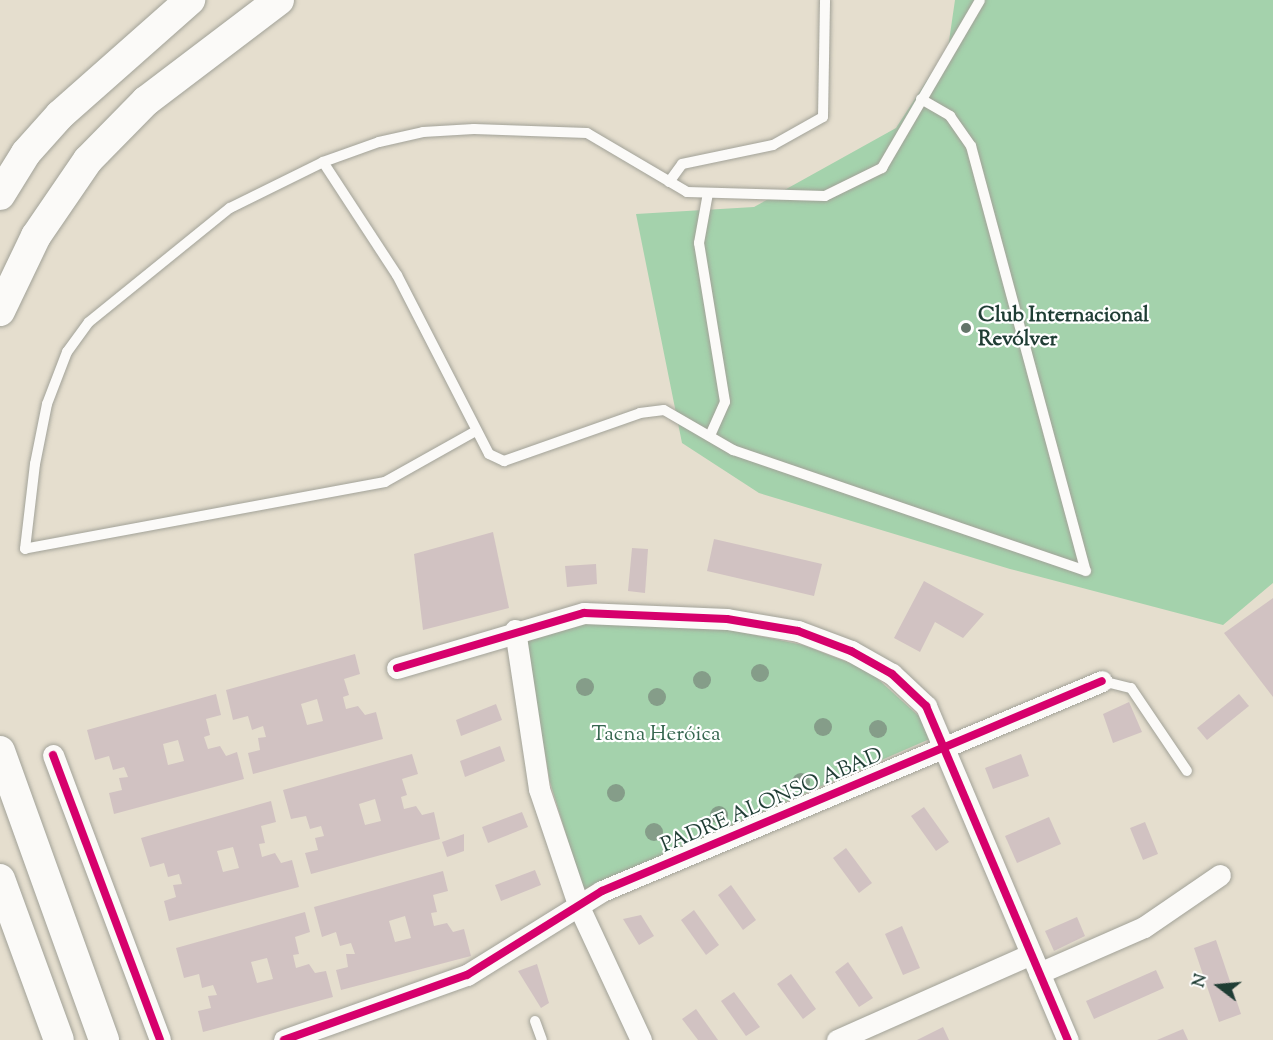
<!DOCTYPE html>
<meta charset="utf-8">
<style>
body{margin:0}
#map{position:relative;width:1273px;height:1040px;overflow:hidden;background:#e5dece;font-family:"Sorts Mill Goudy",serif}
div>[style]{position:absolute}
.green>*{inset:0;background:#a4d2ac}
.building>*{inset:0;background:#d1c2c2}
.roads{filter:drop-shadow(0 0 2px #a2a298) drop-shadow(0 0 2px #a2a298)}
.service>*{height:10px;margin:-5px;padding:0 5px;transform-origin:5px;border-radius:5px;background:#fbfaf8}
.minor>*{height:21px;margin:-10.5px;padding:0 10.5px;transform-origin:10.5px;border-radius:10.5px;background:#fbfaf8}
.secondary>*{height:30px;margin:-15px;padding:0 15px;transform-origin:15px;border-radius:15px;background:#fbfaf8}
.cycleway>*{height:8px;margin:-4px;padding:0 4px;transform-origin:4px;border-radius:4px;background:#d6006c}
.trees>*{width:18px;height:18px;margin:-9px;border-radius:50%;background:#859d89}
.dots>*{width:16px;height:16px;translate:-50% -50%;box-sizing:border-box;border:3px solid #fff;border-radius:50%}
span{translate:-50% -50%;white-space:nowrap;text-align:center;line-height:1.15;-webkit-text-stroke:4.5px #fff;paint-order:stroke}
.poi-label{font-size:21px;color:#1f3d34;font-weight:700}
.left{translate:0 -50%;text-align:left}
.park-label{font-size:21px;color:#376750}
.street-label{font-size:21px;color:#1f3d34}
.north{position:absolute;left:1189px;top:956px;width:60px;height:60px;-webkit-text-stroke:4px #fff;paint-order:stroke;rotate:286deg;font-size:16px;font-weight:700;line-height:24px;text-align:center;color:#1f3d34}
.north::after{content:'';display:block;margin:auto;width:21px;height:27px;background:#1f3d34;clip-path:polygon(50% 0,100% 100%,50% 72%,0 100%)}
</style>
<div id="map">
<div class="green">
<div style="clip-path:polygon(955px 0,1273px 0,1273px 583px,1223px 625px,1010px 569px,759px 493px,682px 443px,636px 214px,754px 207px,896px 128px,948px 48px)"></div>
<div style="clip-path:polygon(587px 621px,726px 629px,803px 645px,868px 670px,922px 719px,932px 738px,583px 890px,550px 782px,524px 635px)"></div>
</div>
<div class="building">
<div style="clip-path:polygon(493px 532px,509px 608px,423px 630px,414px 554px)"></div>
<div style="clip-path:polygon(714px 539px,822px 564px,814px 596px,707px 571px)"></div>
<div style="clip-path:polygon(632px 548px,648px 549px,645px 593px,628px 591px)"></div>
<div style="clip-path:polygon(596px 564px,597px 584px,567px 587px,565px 566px)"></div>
<div style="clip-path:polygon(924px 581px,984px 614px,963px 638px,935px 622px,920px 652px,894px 638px)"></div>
<div style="clip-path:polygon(1273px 598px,1273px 697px,1224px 633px)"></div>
<div style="clip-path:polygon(evenodd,355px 654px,360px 674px,344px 679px,349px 695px,343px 697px,346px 709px,358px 706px,365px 715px,376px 712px,383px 739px,253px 774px,248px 753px,260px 750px,258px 738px,266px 737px,263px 726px,252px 730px,248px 716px,233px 720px,226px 690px,355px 654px,317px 699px,323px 721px,307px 725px,301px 704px,317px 699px)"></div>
<div style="clip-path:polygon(evenodd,216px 694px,221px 715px,206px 719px,210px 735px,204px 737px,208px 749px,220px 746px,226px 756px,237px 752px,244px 779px,114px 814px,109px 793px,122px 790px,119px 778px,128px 777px,124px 767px,113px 770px,109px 756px,95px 760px,87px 730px,216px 694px,178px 740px,184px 761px,168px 765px,163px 744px,178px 740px)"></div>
<div style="clip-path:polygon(1239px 694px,1249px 706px,1207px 740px,1197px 728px)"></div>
<div style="clip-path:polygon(1129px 702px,1142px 732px,1113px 743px,1103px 714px)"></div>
<div style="clip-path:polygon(496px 704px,502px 720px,461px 736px,456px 720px)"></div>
<div style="clip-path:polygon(500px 746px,505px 761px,465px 777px,460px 761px)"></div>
<div style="clip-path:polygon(evenodd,412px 754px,418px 774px,402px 779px,407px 795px,401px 797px,404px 809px,416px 806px,422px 815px,434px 812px,440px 839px,311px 874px,305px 853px,318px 850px,315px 838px,324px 836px,321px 826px,310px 829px,306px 816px,291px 819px,283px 790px,412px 754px,375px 799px,381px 821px,365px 825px,359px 804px,375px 799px)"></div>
<div style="clip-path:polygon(1021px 754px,1029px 776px,993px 789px,985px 768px)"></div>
<div style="clip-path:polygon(evenodd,271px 801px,276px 822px,261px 826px,265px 843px,259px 844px,262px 857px,275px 853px,281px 863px,292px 860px,299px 887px,169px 921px,164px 901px,176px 897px,173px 885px,182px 884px,179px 874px,168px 877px,164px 863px,150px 867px,141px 838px,271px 801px,233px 847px,239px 868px,223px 872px,217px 851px,233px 847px)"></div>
<div style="clip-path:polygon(924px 807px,949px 842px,936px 851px,911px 816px)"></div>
<div style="clip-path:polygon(522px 812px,528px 827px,488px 843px,482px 827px)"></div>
<div style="clip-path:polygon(1049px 817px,1061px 844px,1017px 863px,1005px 836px)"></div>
<div style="clip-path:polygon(1145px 822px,1158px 854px,1143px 860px,1130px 828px)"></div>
<div style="clip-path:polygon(464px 834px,464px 851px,447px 857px,442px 842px)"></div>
<div style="clip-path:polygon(846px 848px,872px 883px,859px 893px,833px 858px)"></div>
<div style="clip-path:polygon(535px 870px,541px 885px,501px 901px,495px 885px)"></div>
<div style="clip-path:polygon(evenodd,443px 871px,448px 891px,433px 895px,437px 912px,431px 913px,434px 926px,447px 923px,453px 932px,464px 929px,471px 956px,341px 990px,336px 970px,348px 967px,346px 954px,355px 954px,351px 943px,340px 946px,336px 932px,322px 937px,314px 907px,443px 871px,405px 916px,411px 938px,395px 942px,389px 921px,405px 916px)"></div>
<div style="clip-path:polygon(731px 885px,756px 920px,743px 930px,718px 895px)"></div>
<div style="clip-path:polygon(694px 910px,719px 945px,706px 955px,681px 920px)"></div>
<div style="clip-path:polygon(evenodd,305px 912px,310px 932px,295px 937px,299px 954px,293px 955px,296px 968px,309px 964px,315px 973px,326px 971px,333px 997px,203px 1032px,198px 1011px,211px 1008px,208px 996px,217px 995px,213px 985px,202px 988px,199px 974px,184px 978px,176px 948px,305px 912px,267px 958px,273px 979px,257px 983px,251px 962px,267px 958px)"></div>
<div style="clip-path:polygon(641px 915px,654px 936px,639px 945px,623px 919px)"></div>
<div style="clip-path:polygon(1077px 917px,1085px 936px,1054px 951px,1045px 931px)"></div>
<div style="clip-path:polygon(902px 926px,920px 968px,903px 975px,885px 934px)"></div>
<div style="clip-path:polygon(1216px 940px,1241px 1014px,1219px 1022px,1194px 948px)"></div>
<div style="clip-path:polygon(848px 962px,873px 998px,859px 1007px,835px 972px)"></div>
<div style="clip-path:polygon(537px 964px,549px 1003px,541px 1008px,518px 971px)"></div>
<div style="clip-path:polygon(1156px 970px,1164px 988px,1094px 1019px,1086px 1001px)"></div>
<div style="clip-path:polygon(791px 974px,816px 1009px,803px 1019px,777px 984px)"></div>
<div style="clip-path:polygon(734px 992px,760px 1027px,746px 1036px,721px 1001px)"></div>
<div style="clip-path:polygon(696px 1009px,718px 1040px,698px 1040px,682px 1019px)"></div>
<div style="clip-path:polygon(943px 1027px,949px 1040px,917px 1040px)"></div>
<div style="clip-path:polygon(1183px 1029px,1188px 1040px,1157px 1040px)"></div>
</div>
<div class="roads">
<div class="service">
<div style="left:921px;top:99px;width:34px;rotate:30deg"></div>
<div style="left:950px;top:116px;width:37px;rotate:55deg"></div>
<div style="left:971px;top:146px;width:440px;rotate:74.9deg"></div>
<div style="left:323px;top:162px;width:135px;rotate:56.8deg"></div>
<div style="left:397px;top:275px;width:201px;rotate:62.8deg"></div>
<div style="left:489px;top:454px;width:17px;rotate:25deg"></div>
<div style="left:504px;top:461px;width:144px;rotate:-19.4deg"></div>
<div style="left:640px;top:413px;width:24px;rotate:-7deg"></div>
<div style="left:664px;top:410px;width:80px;rotate:30.1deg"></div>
<div style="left:733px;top:450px;width:373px;rotate:18.9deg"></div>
<div style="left:669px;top:182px;width:22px;rotate:-54deg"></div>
<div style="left:682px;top:164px;width:93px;rotate:-11.8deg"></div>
<div style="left:773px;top:145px;width:57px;rotate:-29.2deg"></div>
<div style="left:823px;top:117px;width:117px;rotate:-89deg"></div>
<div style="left:708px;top:193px;width:51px;rotate:100.2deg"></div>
<div style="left:699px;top:243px;width:161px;rotate:80.7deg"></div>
<div style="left:725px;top:402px;width:37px;rotate:114deg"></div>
<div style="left:474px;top:432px;width:102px;rotate:150.7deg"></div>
<div style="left:385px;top:482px;width:366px;rotate:169.5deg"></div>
<div style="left:25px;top:549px;width:86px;rotate:-83.3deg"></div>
<div style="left:35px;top:464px;width:61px;rotate:-78.7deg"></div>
<div style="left:47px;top:404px;width:56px;rotate:-69deg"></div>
<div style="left:67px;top:352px;width:37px;rotate:-54deg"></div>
<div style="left:89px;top:322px;width:181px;rotate:-39deg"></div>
<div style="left:230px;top:208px;width:104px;rotate:-26.3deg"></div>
<div style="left:323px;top:162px;width:59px;rotate:-19.7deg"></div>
<div style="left:379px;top:142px;width:45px;rotate:-12.8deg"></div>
<div style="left:423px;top:132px;width:51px;rotate:-3.4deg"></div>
<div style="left:474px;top:129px;width:113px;rotate:2deg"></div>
<div style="left:587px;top:133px;width:116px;rotate:30.5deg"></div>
<div style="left:687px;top:192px;width:138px;rotate:1.7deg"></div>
<div style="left:825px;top:196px;width:64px;rotate:-26.2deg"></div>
<div style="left:882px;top:168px;width:194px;rotate:-59.7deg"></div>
<div style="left:1102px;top:681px;width:30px;rotate:14deg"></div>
<div style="left:1131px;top:688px;width:100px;rotate:56deg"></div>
<div style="left:535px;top:1021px;width:20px;rotate:70deg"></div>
</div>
<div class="minor">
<div style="left:515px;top:630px;width:161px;rotate:81.4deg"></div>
<div style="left:539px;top:789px;width:125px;rotate:71.3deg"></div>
<div style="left:579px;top:907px;width:147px;rotate:65deg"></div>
<div style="left:397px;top:668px;width:195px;rotate:-16.4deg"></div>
<div style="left:584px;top:613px;width:143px;rotate:2.4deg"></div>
<div style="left:727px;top:619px;width:72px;rotate:9.6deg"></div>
<div style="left:798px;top:631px;width:57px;rotate:20.7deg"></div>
<div style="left:851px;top:651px;width:47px;rotate:29.3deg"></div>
<div style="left:892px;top:674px;width:47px;rotate:43.3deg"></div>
<div style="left:926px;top:706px;width:363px;rotate:67deg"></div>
<div style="left:53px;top:755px;width:304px;rotate:69.4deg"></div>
<div style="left:1039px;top:973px;width:115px;rotate:-23.7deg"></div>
<div style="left:1144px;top:927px;width:92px;rotate:-34.4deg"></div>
<div style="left:284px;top:1040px;width:194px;rotate:-19.6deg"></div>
<div style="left:467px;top:975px;width:159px;rotate:-31.9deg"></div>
<div style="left:602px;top:891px;width:542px;rotate:-22.78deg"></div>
<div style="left:837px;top:1040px;width:212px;rotate:-23.9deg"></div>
</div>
<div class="secondary">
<div style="left:0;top:195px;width:49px;rotate:-58.2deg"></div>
<div style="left:26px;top:153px;width:51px;rotate:-48.2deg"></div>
<div style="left:60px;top:115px;width:174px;rotate:-41.5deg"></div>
<div style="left:0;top:311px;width:83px;rotate:-64.4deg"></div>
<div style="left:36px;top:236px;width:92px;rotate:-55.6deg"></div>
<div style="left:88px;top:160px;width:83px;rotate:-45.5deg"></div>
<div style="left:146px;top:101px;width:167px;rotate:-37.2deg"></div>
<div style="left:0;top:751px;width:307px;rotate:70.2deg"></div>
<div style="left:0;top:879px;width:171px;rotate:69.9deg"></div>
</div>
</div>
<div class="cycleway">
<div style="left:397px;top:668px;width:195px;rotate:-16.4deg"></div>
<div style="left:584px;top:613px;width:143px;rotate:2.4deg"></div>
<div style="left:727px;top:619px;width:72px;rotate:9.6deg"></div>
<div style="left:798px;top:631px;width:57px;rotate:20.7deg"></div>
<div style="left:851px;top:651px;width:47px;rotate:29.3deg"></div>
<div style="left:892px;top:674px;width:47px;rotate:43.3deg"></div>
<div style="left:926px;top:706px;width:363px;rotate:67deg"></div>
<div style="left:53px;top:755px;width:304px;rotate:69.4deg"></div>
<div style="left:284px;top:1040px;width:194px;rotate:-19.6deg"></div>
<div style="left:467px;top:975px;width:159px;rotate:-31.9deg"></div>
<div style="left:602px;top:891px;width:542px;rotate:-22.78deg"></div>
</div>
<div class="trees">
<div style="left:760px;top:673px"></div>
<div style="left:702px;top:680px"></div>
<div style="left:585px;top:687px"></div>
<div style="left:657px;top:697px"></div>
<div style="left:823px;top:727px"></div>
<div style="left:878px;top:729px"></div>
<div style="left:801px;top:782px"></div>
<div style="left:616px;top:793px"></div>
<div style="left:719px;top:815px"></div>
<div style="left:654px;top:832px"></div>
</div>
<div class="dots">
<div style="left:966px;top:328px;background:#64756a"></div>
</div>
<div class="poi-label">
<span class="left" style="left:978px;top:328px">Club Internacional<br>Revólver</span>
</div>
<div class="park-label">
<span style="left:656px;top:735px">Tacna Heróica</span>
</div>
<div class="street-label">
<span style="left:772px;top:801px;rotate:-23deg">PADRE ALONSO ABAD</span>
</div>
<div class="north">N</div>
</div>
